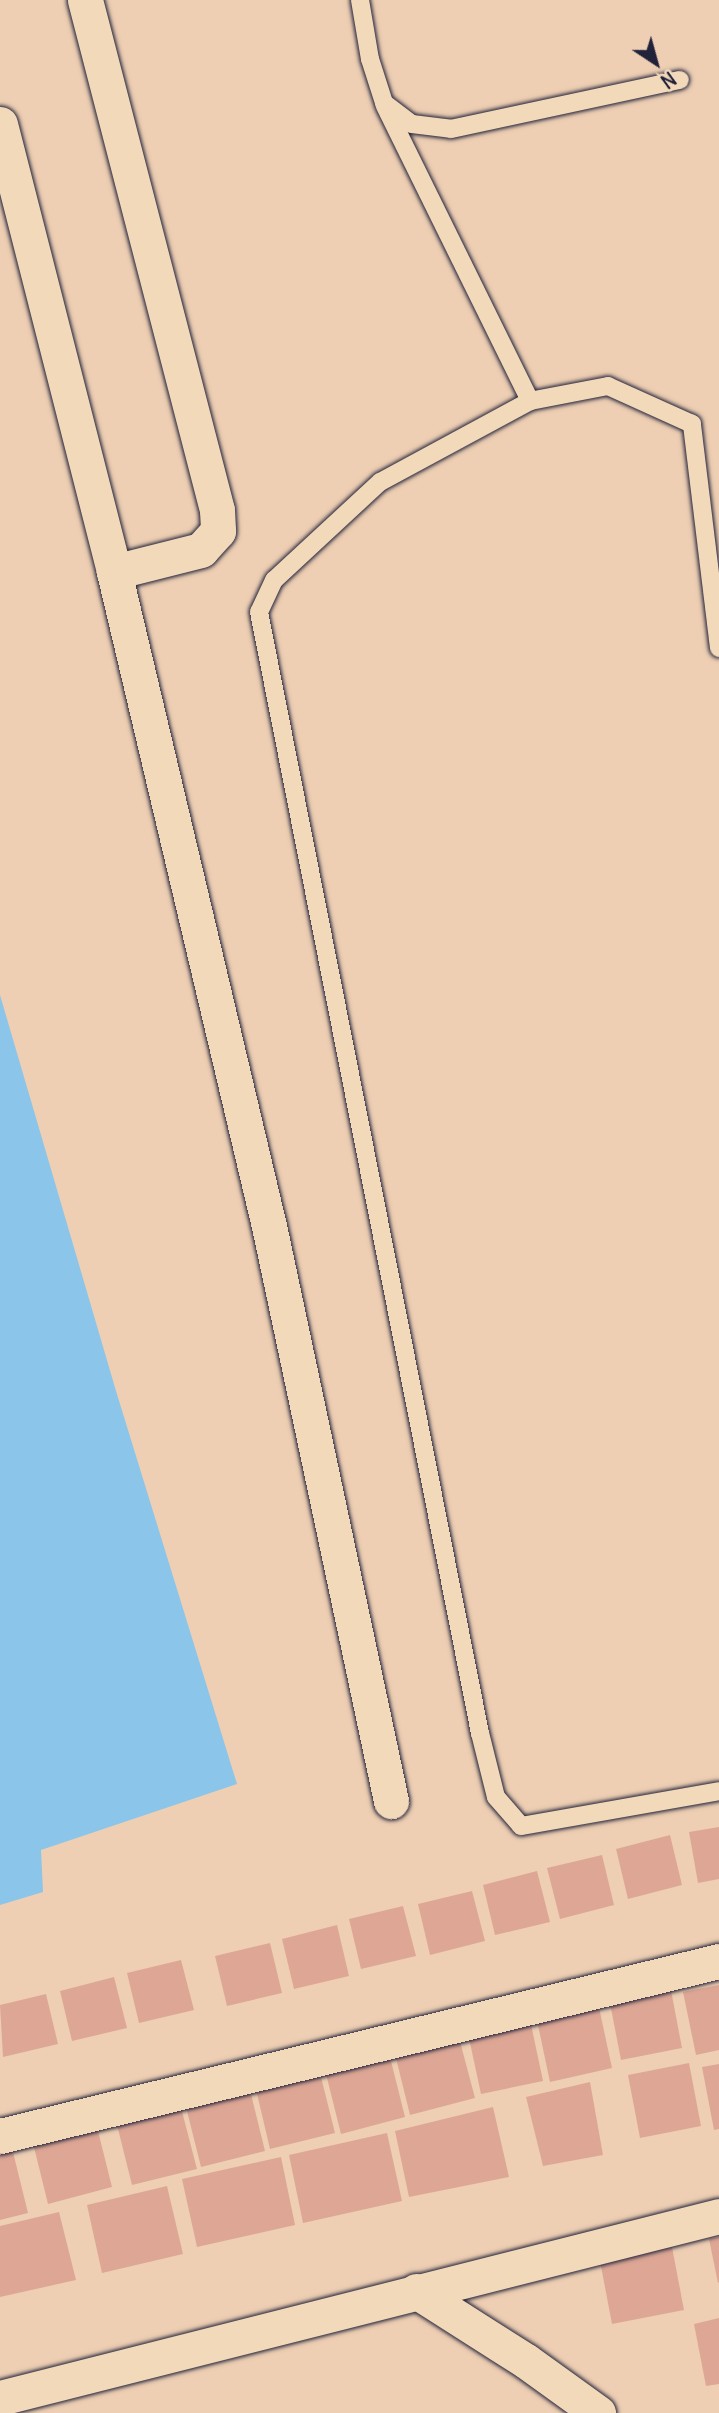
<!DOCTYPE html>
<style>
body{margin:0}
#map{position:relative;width:719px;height:2413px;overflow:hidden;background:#eecfb3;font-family:Delius,sans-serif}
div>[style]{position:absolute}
.water>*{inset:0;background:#8bc5ea}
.building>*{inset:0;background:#dea795}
.roads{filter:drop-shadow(0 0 2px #22223b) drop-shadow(0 0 2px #22223b)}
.service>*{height:18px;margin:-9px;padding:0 9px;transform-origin:9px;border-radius:9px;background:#f2d9ba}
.minor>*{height:35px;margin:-17.5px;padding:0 17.5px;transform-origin:17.5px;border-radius:17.5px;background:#f2d9ba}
span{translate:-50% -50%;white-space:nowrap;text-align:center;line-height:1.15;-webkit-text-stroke:5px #f2d9ba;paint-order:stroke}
.north{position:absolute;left:621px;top:28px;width:70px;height:70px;-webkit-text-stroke:5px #f2d9ba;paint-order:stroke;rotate:144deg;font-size:19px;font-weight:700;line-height:28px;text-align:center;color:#22223b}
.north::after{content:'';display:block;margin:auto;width:24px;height:32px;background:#22223b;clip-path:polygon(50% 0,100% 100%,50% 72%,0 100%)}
</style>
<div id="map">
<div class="water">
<div style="clip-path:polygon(0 995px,116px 1391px,237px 1784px,41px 1850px,43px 1892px,0 1905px)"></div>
</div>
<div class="building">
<div style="clip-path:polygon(719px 1827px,719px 1879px,698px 1883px,689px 1832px)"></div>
<div style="clip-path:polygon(670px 1835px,682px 1885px,628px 1899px,616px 1849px)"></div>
<div style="clip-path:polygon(602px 1855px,614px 1905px,560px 1919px,547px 1868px)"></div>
<div style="clip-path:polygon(537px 1871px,550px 1922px,495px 1935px,483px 1885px)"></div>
<div style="clip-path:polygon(472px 1891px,485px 1941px,430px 1955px,418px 1904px)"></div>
<div style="clip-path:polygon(403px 1906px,416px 1956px,361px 1969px,349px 1919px)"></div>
<div style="clip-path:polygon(337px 1925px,349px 1976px,294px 1989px,282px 1939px)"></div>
<div style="clip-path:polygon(270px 1943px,282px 1993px,227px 2006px,215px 1956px)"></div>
<div style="clip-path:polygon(181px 1960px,194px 2010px,139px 2023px,127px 1973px)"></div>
<div style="clip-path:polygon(114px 1977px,127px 2028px,72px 2041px,60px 1991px)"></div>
<div style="clip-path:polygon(670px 1985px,682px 2048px,621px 2060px,609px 1998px)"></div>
<div style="clip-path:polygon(719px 1985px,719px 2050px,696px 2055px,683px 1992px)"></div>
<div style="clip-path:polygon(46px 1994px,58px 2044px,3px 2057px,0 2005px)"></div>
<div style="clip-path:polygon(597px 1998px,612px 2068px,550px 2082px,535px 2011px)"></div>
<div style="clip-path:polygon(528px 2010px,543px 2081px,481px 2094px,466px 2024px)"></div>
<div style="clip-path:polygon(457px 2030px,475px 2098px,410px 2115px,393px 2046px)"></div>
<div style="clip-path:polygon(388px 2049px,405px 2117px,341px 2134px,324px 2066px)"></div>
<div style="clip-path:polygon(689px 2063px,701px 2126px,640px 2138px,628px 2075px)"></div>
<div style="clip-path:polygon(719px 2064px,719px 2129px,714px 2130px,702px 2067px)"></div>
<div style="clip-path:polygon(318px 2065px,335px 2133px,270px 2149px,254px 2081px)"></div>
<div style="clip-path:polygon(248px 2082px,265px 2151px,201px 2167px,184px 2099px)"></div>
<div style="clip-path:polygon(590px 2082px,603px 2155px,543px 2166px,526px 2097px)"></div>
<div style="clip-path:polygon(179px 2100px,197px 2169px,132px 2185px,115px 2117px)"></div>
<div style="clip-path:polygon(493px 2107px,509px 2177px,409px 2197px,395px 2131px)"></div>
<div style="clip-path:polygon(95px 2119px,112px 2187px,48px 2204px,31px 2135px)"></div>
<div style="clip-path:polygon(387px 2133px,402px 2201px,303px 2223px,289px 2155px)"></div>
<div style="clip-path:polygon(11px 2144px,28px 2213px,0 2220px,0 2147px)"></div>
<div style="clip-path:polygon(281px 2157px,295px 2225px,197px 2247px,182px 2179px)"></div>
<div style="clip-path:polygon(167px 2186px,183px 2254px,102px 2273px,87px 2205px)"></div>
<div style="clip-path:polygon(59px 2212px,76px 2280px,0 2297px,0 2226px)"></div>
<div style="clip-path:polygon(719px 2237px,719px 2282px,718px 2283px,709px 2239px)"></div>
<div style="clip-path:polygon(672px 2247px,684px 2310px,612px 2324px,600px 2261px)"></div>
<div style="clip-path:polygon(719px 2318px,719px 2384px,706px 2386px,694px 2324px)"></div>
</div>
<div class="roads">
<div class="service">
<div style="left:360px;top:0;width:60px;rotate:80.4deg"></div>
<div style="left:370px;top:59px;width:46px;rotate:72.3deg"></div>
<div style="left:384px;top:103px;width:35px;rotate:37deg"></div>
<div style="left:412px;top:124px;width:39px;rotate:7deg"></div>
<div style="left:451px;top:129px;width:234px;rotate:-12.1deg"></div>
<div style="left:385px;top:106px;width:329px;rotate:63.8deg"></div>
<div style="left:719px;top:648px;width:226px;rotate:-96.9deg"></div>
<div style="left:692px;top:424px;width:92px;rotate:-155.7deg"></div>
<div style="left:608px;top:386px;width:79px;rotate:169.1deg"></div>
<div style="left:530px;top:401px;width:170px;rotate:151.6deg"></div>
<div style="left:380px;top:482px;width:144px;rotate:137.2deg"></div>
<div style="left:274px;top:580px;width:35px;rotate:115deg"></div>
<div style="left:259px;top:612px;width:1143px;rotate:78.85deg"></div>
<div style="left:480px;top:1733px;width:66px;rotate:76deg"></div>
<div style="left:496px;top:1797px;width:38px;rotate:49deg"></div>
<div style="left:521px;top:1826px;width:201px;rotate:-10deg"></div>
</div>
<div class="minor">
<div style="left:85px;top:0;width:527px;rotate:75.49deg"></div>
<div style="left:217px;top:510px;width:21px;rotate:87deg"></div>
<div style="left:218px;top:531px;width:25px;rotate:132deg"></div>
<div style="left:201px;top:550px;width:90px;rotate:165.8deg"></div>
<div style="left:0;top:124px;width:462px;rotate:75.7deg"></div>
<div style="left:114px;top:572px;width:672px;rotate:76.67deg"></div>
<div style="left:269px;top:1226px;width:588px;rotate:78.02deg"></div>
<div style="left:0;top:2136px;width:740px;rotate:-13.68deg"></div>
<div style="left:416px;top:2291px;width:130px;rotate:32.5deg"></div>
<div style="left:526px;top:2361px;width:89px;rotate:35.8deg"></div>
<div style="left:0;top:2398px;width:742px;rotate:-14.2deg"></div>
</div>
</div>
<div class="north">N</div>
</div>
